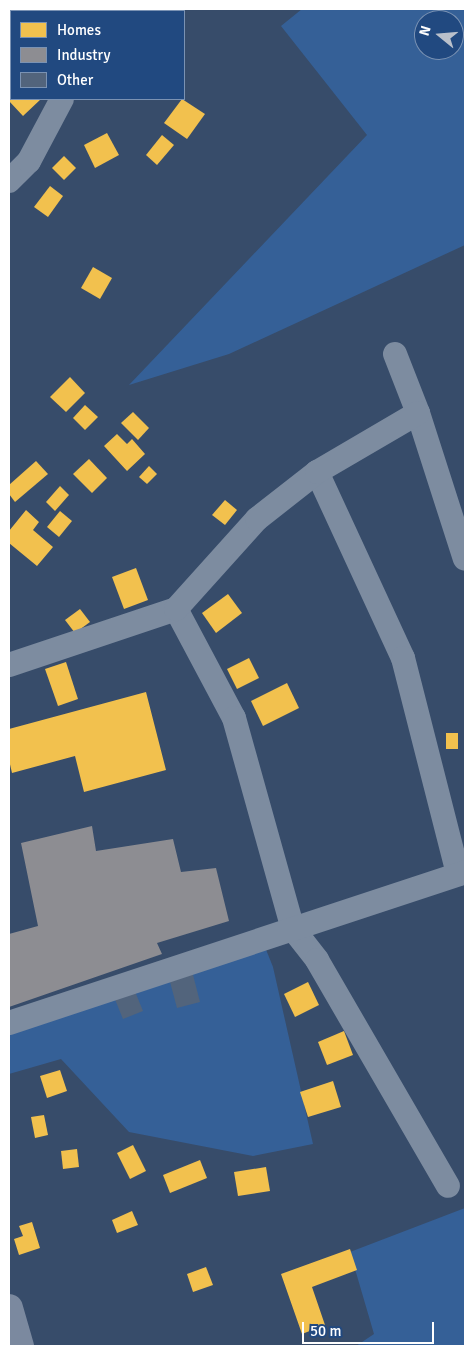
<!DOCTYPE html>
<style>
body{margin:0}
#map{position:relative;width:474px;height:1355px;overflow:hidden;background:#374c6a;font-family:Signika,sans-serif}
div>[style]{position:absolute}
.green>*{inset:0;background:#356097}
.homes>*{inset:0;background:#f2c14e}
.industry>*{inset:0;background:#8d8d92}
.building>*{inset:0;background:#52647c}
.minor>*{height:24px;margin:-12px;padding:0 12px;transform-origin:12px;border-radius:12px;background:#7d8ca0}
.major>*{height:28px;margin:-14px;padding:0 14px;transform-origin:14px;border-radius:14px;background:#7b899f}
span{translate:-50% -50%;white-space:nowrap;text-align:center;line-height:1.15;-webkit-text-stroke:5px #214980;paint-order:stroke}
.frame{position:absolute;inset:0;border:10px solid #fff;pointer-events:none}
.legend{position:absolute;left:10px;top:10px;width:175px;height:90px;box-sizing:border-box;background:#214980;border:1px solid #7a92b3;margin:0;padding:6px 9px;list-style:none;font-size:15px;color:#fff}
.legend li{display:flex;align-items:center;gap:10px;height:25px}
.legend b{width:25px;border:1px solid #7a92b3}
.north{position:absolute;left:414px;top:10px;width:50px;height:50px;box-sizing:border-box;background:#214980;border:1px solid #7a92b3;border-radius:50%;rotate:287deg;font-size:14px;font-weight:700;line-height:20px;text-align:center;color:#fff}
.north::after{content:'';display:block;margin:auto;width:18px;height:22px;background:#b9c0cb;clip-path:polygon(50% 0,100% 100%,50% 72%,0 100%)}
.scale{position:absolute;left:302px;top:1322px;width:132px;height:22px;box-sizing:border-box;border:2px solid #fff;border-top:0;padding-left:6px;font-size:15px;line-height:18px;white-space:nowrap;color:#fff;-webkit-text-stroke:4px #214980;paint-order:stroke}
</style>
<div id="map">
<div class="green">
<div style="clip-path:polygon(evenodd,302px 9px,465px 9px,465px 245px,229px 354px,129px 385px,367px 135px,281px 26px,302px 9px,424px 20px,454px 20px,454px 50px,424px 50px,424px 20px)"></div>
<div style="clip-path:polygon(259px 932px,273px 967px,313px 1144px,253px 1156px,129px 1132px,61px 1059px,9px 1074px,9px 1019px)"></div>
<div style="clip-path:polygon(465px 1208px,465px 1346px,356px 1346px,374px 1334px,350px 1252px)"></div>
</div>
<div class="homes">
<div style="clip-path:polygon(10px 63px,11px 99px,41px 99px,23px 116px,9px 101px)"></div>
<div style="clip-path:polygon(182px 99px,205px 114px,187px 139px,164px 123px)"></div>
<div style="clip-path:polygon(107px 133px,119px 155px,95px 168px,84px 145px)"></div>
<div style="clip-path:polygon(162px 135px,174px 145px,157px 165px,146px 155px)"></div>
<div style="clip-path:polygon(64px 156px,76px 168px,64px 180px,52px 168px)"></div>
<div style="clip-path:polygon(50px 186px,63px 196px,48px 217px,34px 207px)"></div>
<div style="clip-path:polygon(93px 267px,112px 278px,100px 299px,81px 288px)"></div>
<div style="clip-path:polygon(70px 377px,85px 393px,66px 412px,50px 397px)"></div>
<div style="clip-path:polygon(85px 405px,98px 417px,85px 430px,73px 418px)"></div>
<div style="clip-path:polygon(133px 412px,149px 428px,138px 440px,121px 423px)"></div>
<div style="clip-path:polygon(117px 434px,127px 444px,132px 439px,145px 454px,127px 471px,104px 446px)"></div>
<div style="clip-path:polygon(89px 459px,107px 478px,92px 493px,73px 474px)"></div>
<div style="clip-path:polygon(36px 461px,48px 474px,15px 502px,9px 494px,9px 485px)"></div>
<div style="clip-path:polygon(149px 466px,157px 474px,147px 484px,139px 477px)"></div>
<div style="clip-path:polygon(60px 486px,69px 495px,55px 511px,46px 502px)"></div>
<div style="clip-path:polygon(225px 500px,237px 510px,225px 525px,212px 515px)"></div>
<div style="clip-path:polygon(26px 510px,39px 522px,33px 530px,53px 547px,37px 566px,9px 543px,9px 531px)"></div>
<div style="clip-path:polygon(60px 511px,72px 521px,59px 537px,47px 527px)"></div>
<div style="clip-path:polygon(136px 568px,148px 600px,124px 609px,112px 577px)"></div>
<div style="clip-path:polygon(228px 594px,242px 613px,216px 633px,202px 613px)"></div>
<div style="clip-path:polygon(80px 609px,90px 622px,75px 633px,65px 620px)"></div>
<div style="clip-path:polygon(249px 658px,259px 678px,237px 689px,227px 669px)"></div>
<div style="clip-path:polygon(66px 662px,78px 699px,58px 706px,45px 669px)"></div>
<div style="clip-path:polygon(287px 683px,299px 708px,263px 726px,251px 701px)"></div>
<div style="clip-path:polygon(146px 692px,166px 770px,84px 792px,75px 756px,12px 773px,9px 760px,9px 729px)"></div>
<div style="clip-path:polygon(446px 733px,458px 733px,458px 749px,446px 749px)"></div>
<div style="clip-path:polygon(308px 982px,319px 1005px,295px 1017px,284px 994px)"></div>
<div style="clip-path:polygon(344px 1031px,353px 1055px,327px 1065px,318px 1042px)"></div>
<div style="clip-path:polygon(60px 1070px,67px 1091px,47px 1098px,40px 1076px)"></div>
<div style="clip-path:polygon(333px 1081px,341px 1107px,308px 1117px,300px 1092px)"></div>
<div style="clip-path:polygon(44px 1115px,48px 1135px,35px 1138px,31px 1117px)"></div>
<div style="clip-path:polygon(133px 1145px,146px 1171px,130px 1179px,117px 1153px)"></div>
<div style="clip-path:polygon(77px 1149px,79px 1167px,63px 1169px,61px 1151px)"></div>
<div style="clip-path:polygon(200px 1160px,207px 1178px,170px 1193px,163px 1175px)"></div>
<div style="clip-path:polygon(266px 1167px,270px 1191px,238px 1196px,234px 1172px)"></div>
<div style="clip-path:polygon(132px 1211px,138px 1225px,117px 1233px,112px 1220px)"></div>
<div style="clip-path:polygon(32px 1222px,40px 1248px,19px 1255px,14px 1239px,23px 1236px,19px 1226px)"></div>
<div style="clip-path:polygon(350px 1249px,357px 1270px,312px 1287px,325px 1325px,302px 1334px,281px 1274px)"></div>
<div style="clip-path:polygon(206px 1267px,213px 1285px,193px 1292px,187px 1274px)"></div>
</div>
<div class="industry">
<div style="clip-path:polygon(92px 826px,96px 851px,173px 839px,181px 872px,216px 868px,229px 921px,157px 943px,162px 954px,9px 1007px,9px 934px,38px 926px,21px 843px)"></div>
</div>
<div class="building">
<div style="clip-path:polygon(192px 971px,200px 1002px,177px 1008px,169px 978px)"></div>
<div style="clip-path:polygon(134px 989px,143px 1011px,123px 1019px,114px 997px)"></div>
</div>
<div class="minor">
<div style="left:9px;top:181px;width:28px;rotate:-45deg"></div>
<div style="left:29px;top:161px;width:70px;rotate:-62deg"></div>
<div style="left:395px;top:354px;width:63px;rotate:68.7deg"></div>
<div style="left:418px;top:413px;width:153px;rotate:72.2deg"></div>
<div style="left:317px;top:472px;width:205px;rotate:65.2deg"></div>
<div style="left:403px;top:658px;width:223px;rotate:75.7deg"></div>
<div style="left:176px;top:609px;width:123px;rotate:62deg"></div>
<div style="left:234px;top:718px;width:219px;rotate:74.4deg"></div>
<div style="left:293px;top:929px;width:39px;rotate:52deg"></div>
<div style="left:317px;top:960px;width:261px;rotate:59.9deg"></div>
<div style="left:9px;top:665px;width:176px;rotate:-18.5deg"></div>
<div style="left:176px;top:609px;width:121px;rotate:-48deg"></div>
<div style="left:257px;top:519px;width:76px;rotate:-38.1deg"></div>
<div style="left:317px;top:472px;width:117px;rotate:-30.3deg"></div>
<div style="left:9px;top:1023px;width:480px;rotate:-18.3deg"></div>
</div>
<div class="major">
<div style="left:9px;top:1308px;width:40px;rotate:74deg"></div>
</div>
<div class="frame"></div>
<ul class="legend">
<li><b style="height:14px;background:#f2c14e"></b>Homes</li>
<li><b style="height:14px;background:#8d8d92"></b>Industry</li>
<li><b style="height:14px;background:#52647c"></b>Other</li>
</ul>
<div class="north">N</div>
<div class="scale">50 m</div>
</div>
